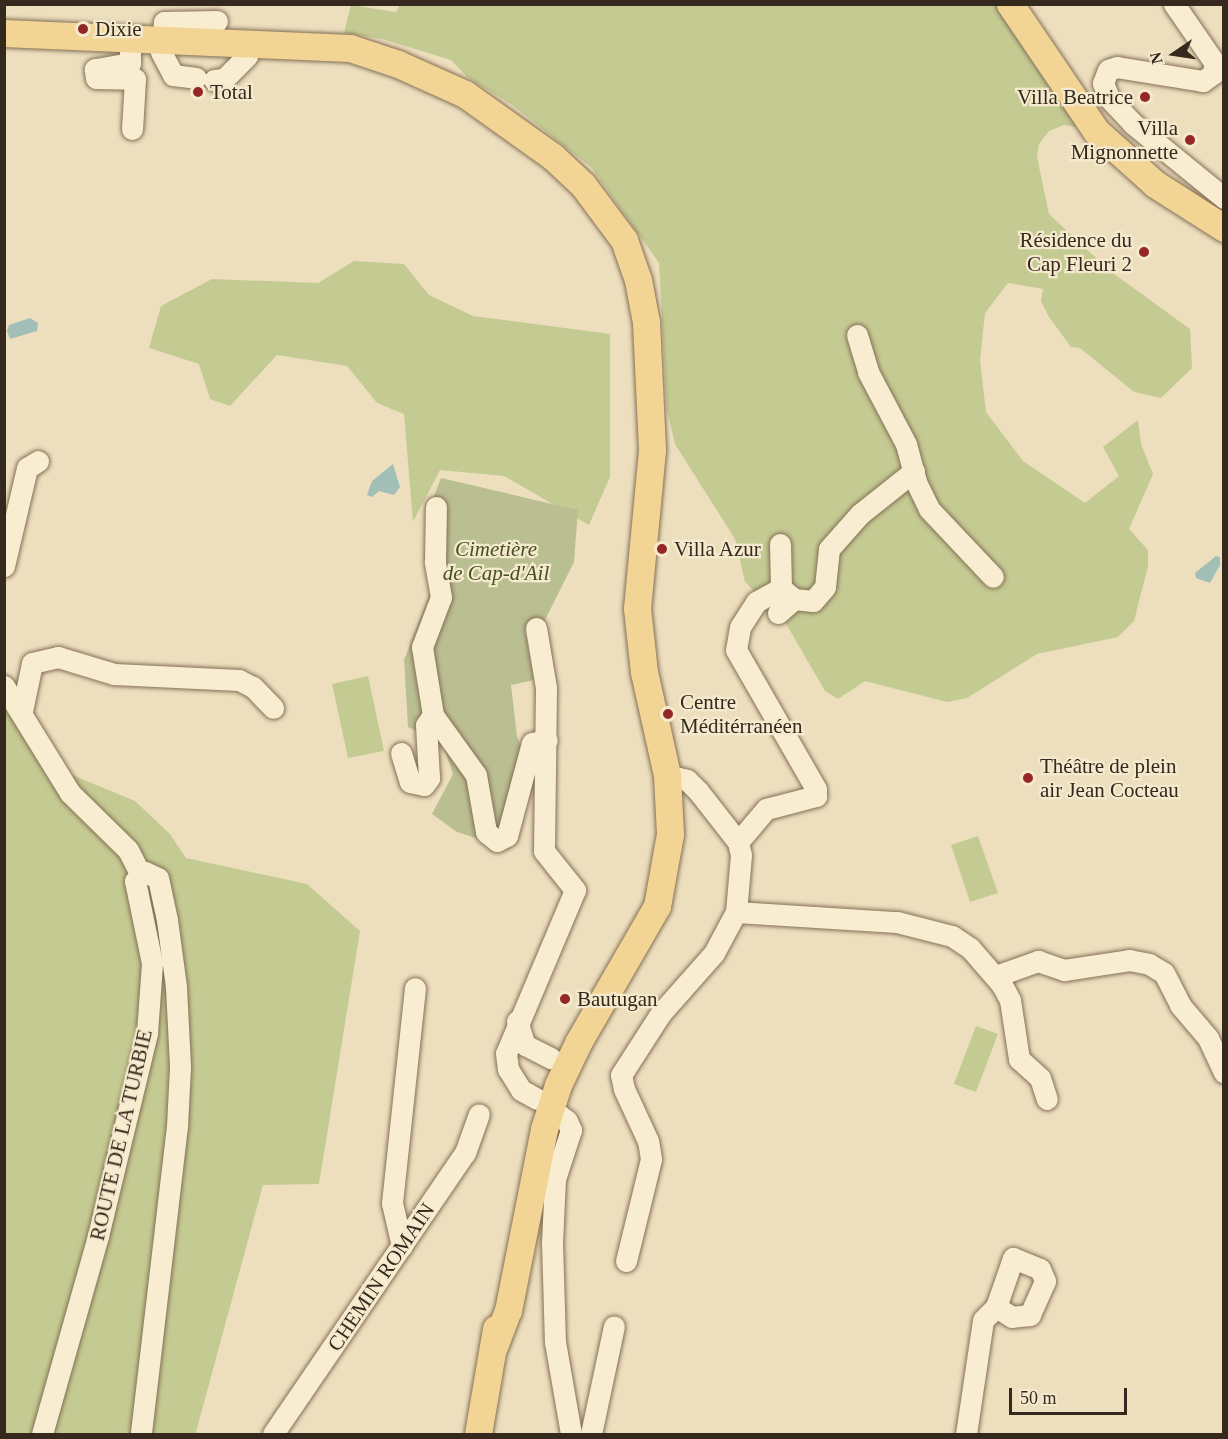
<!DOCTYPE html>
<meta charset="utf-8">
<style>
body{margin:0}
#map{position:relative;width:1228px;height:1439px;overflow:hidden;background:#eddfbe;font-family:"Times New Roman",serif}
div>[style]{position:absolute}
.green>*{inset:0;background:#c4cb92}
.cemetery>*{inset:0;background:#babf92}
.water>*{inset:0;background:#a1bfb6}
.roads{filter:drop-shadow(0 0 2px #857057) drop-shadow(0 0 2px #857057)}
.minor>*{height:21px;margin:-10.5px;padding:0 10.5px;transform-origin:10.5px;border-radius:10.5px;background:#f8edd1}
.major>*{height:27px;margin:-13.5px;padding:0 13.5px;transform-origin:13.5px;border-radius:13.5px;background:#f2d594}
.dots>*{width:16px;height:16px;translate:-50% -50%;box-sizing:border-box;border:3px solid #f5eacd;border-radius:50%}
span{translate:-50% -50%;white-space:nowrap;text-align:center;line-height:1.15;-webkit-text-stroke:4.5px #f5eacd;paint-order:stroke}
.poi-label{font-size:21px;color:#35281c}
.left{translate:0 -50%;text-align:left}
.right{translate:-100% -50%;text-align:right}
.park-label{font-size:21px;color:#455122;font-style:italic}
.street-label{font-size:21px;color:#35281c}
.frame{position:absolute;inset:0;border:6px solid #35281c;pointer-events:none}
.north{position:absolute;left:1144px;top:24px;width:60px;height:60px;-webkit-text-stroke:4px #f5eacd;paint-order:stroke;rotate:257deg;font-size:16px;font-weight:700;line-height:24px;text-align:center;color:#35281c}
.north::after{content:'';display:block;margin:auto;width:21px;height:27px;background:#35281c;clip-path:polygon(50% 0,100% 100%,50% 72%,0 100%)}
.scale{position:absolute;left:1009px;top:1388px;width:118px;height:27px;box-sizing:border-box;border:3px solid #35281c;border-top:0;padding-left:8px;font-size:18px;line-height:21px;white-space:nowrap;color:#35281c;-webkit-text-stroke:4px #f5eacd;paint-order:stroke}
</style>
<div id="map">
<div class="green">
<div style="clip-path:polygon(400px 4px,999px 5px,1082px 128px,1064px 125px,1049px 131px,1039px 144px,1037px 157px,1049px 214px,1110px 271px,1190px 329px,1192px 368px,1161px 398px,1134px 392px,1080px 348px,1071px 347px,1049px 317px,1041px 301px,1043px 289px,1008px 283px,985px 313px,980px 360px,986px 412px,1023px 461px,1085px 503px,1119px 476px,1103px 447px,1138px 420px,1141px 444px,1153px 474px,1129px 529px,1148px 550px,1148px 566px,1134px 621px,1118px 637px,1037px 654px,967px 698px,947px 702px,865px 681px,838px 699px,825px 691px,785px 622px,745px 582px,735px 539px,675px 444px,667px 410px,659px 263px,591px 167px,512px 105px,467px 77px,451px 60px,382px 39px,344px 33px,351px 5px,396px 12px)"></div>
<div style="clip-path:polygon(354px 261px,404px 264px,429px 295px,473px 316px,610px 334px,610px 477px,589px 525px,504px 476px,440px 470px,413px 522px,404px 414px,377px 403px,347px 366px,277px 355px,230px 406px,210px 399px,199px 364px,149px 348px,161px 306px,212px 279px,318px 283px)"></div>
<div style="clip-path:polygon(368px 676px,384px 751px,348px 758px,332px 684px)"></div>
<div style="clip-path:polygon(4px 703px,65px 772px,135px 801px,170px 834px,186px 858px,307px 884px,360px 931px,319px 1184px,263px 1185px,196px 1432px,200px 1434px,5px 1434px)"></div>
<div style="clip-path:polygon(978px 836px,998px 893px,970px 902px,951px 845px)"></div>
<div style="clip-path:polygon(976px 1026px,998px 1034px,976px 1092px,954px 1084px)"></div>
</div>
<div class="cemetery">
<div style="clip-path:polygon(441px 478px,578px 510px,574px 562px,543px 624px,525px 630px,534px 680px,511px 685px,517px 736px,523px 752px,537px 756px,510px 849px,457px 832px,432px 814px,453px 774px,442px 742px,408px 727px,404px 660px,432px 588px,430px 506px)"></div>
</div>
<div class="water">
<div style="clip-path:polygon(30px 318px,38px 323px,37px 331px,10px 339px,7px 331px,9px 325px)"></div>
<div style="clip-path:polygon(393px 464px,400px 487px,394px 495px,379px 491px,372px 497px,367px 495px,372px 481px)"></div>
<div style="clip-path:polygon(1216px 556px,1220px 557px,1220px 565px,1210px 583px,1196px 578px,1195px 573px)"></div>
</div>
<div class="roads">
<div class="minor">
<div style="left:1174px;top:4px;width:70px;rotate:55.4deg"></div>
<div style="left:1214px;top:62px;width:11px;rotate:90deg"></div>
<div style="left:1214px;top:73px;width:14px;rotate:144deg"></div>
<div style="left:1203px;top:81px;width:87px;rotate:-170.8deg"></div>
<div style="left:1117px;top:67px;width:9px;rotate:162deg"></div>
<div style="left:1108px;top:70px;width:14px;rotate:111deg"></div>
<div style="left:1103px;top:83px;width:16px;rotate:68deg"></div>
<div style="left:1109px;top:98px;width:34px;rotate:47deg"></div>
<div style="left:1132px;top:123px;width:119px;rotate:39.2deg"></div>
<div style="left:162px;top:39px;width:17px;rotate:-83deg"></div>
<div style="left:164px;top:22px;width:53px;rotate:-1.1deg"></div>
<div style="left:130px;top:50px;width:13px;rotate:90deg"></div>
<div style="left:130px;top:63px;width:36px;rotate:170deg"></div>
<div style="left:95px;top:69px;width:9px;rotate:84deg"></div>
<div style="left:96px;top:78px;width:39px;rotate:1deg"></div>
<div style="left:135px;top:79px;width:50px;rotate:93.4deg"></div>
<div style="left:161px;top:52px;width:26px;rotate:62deg"></div>
<div style="left:173px;top:75px;width:23px;rotate:7deg"></div>
<div style="left:214px;top:80px;width:10px;rotate:-6deg"></div>
<div style="left:224px;top:79px;width:33px;rotate:-45deg"></div>
<div style="left:857px;top:335px;width:39px;rotate:73deg"></div>
<div style="left:868px;top:372px;width:81px;rotate:62.2deg"></div>
<div style="left:906px;top:444px;width:39px;rotate:75deg"></div>
<div style="left:916px;top:482px;width:30px;rotate:64deg"></div>
<div style="left:929px;top:509px;width:93px;rotate:46.7deg"></div>
<div style="left:780px;top:544px;width:44px;rotate:88.7deg"></div>
<div style="left:4px;top:566px;width:101px;rotate:-76.8deg"></div>
<div style="left:27px;top:468px;width:13px;rotate:-32deg"></div>
<div style="left:778px;top:613px;width:21px;rotate:-41deg"></div>
<div style="left:536px;top:628px;width:61px;rotate:80.5deg"></div>
<div style="left:546px;top:688px;width:163px;rotate:90.7deg"></div>
<div style="left:544px;top:851px;width:50px;rotate:51.5deg"></div>
<div style="left:575px;top:890px;width:177px;rotate:112.9deg"></div>
<div style="left:506px;top:1053px;width:16px;rotate:83deg"></div>
<div style="left:508px;top:1069px;width:25px;rotate:58deg"></div>
<div style="left:521px;top:1090px;width:18px;rotate:29deg"></div>
<div style="left:4px;top:686px;width:126px;rotate:58.3deg"></div>
<div style="left:70px;top:793px;width:81px;rotate:44.5deg"></div>
<div style="left:128px;top:850px;width:27px;rotate:63deg"></div>
<div style="left:22px;top:711px;width:49px;rotate:-78.2deg"></div>
<div style="left:32px;top:663px;width:27px;rotate:-13deg"></div>
<div style="left:58px;top:657px;width:59px;rotate:16.9deg"></div>
<div style="left:114px;top:674px;width:125px;rotate:2.7deg"></div>
<div style="left:239px;top:680px;width:16px;rotate:27deg"></div>
<div style="left:253px;top:687px;width:29px;rotate:46deg"></div>
<div style="left:433px;top:715px;width:74px;rotate:54.4deg"></div>
<div style="left:476px;top:775px;width:58px;rotate:80deg"></div>
<div style="left:486px;top:832px;width:14px;rotate:39deg"></div>
<div style="left:497px;top:841px;width:11px;rotate:-27deg"></div>
<div style="left:507px;top:836px;width:96px;rotate:-75deg"></div>
<div style="left:532px;top:743px;width:15px;rotate:-11deg"></div>
<div style="left:401px;top:753px;width:30px;rotate:73deg"></div>
<div style="left:410px;top:782px;width:14px;rotate:12deg"></div>
<div style="left:424px;top:785px;width:9px;rotate:-54deg"></div>
<div style="left:429px;top:778px;width:53px;rotate:-93.2deg"></div>
<div style="left:426px;top:725px;width:12px;rotate:-55deg"></div>
<div style="left:433px;top:715px;width:69px;rotate:-99.2deg"></div>
<div style="left:422px;top:647px;width:53px;rotate:-69.2deg"></div>
<div style="left:441px;top:597px;width:36px;rotate:-100deg"></div>
<div style="left:435px;top:562px;width:55px;rotate:-89deg"></div>
<div style="left:738px;top:842px;width:43px;rotate:-49.7deg"></div>
<div style="left:766px;top:809px;width:52px;rotate:-14.6deg"></div>
<div style="left:816px;top:796px;width:7px;rotate:-90deg"></div>
<div style="left:816px;top:789px;width:160px;rotate:-119.9deg"></div>
<div style="left:736px;top:650px;width:23px;rotate:-80deg"></div>
<div style="left:740px;top:627px;width:30px;rotate:-57deg"></div>
<div style="left:756px;top:602px;width:29px;rotate:-29deg"></div>
<div style="left:781px;top:588px;width:17px;rotate:40deg"></div>
<div style="left:794px;top:599px;width:19px;rotate:6deg"></div>
<div style="left:813px;top:601px;width:18px;rotate:-49deg"></div>
<div style="left:825px;top:587px;width:38px;rotate:-84deg"></div>
<div style="left:829px;top:549px;width:47px;rotate:-48.5deg"></div>
<div style="left:860px;top:514px;width:69px;rotate:-38.5deg"></div>
<div style="left:736px;top:912px;width:161px;rotate:3.6deg"></div>
<div style="left:897px;top:922px;width:57px;rotate:14.3deg"></div>
<div style="left:952px;top:936px;width:22px;rotate:34deg"></div>
<div style="left:970px;top:948px;width:49px;rotate:49.1deg"></div>
<div style="left:1002px;top:985px;width:17px;rotate:62deg"></div>
<div style="left:1010px;top:1000px;width:60px;rotate:81.3deg"></div>
<div style="left:1019px;top:1059px;width:28px;rotate:42deg"></div>
<div style="left:1040px;top:1078px;width:22px;rotate:72deg"></div>
<div style="left:996px;top:976px;width:45px;rotate:-19.7deg"></div>
<div style="left:1038px;top:961px;width:28px;rotate:19deg"></div>
<div style="left:1064px;top:970px;width:66px;rotate:-8.7deg"></div>
<div style="left:1129px;top:960px;width:20px;rotate:11deg"></div>
<div style="left:1149px;top:964px;width:17px;rotate:31deg"></div>
<div style="left:1164px;top:973px;width:36px;rotate:63deg"></div>
<div style="left:1180px;top:1005px;width:43px;rotate:49.7deg"></div>
<div style="left:1208px;top:1038px;width:38px;rotate:65deg"></div>
<div style="left:517px;top:1021px;width:25px;rotate:72deg"></div>
<div style="left:525px;top:1045px;width:29px;rotate:27deg"></div>
<div style="left:550px;top:1108px;width:21px;rotate:37deg"></div>
<div style="left:567px;top:1121px;width:10px;rotate:66deg"></div>
<div style="left:571px;top:1130px;width:52px;rotate:108.1deg"></div>
<div style="left:555px;top:1179px;width:63px;rotate:92.7deg"></div>
<div style="left:552px;top:1242px;width:100px;rotate:88.3deg"></div>
<div style="left:555px;top:1342px;width:93px;rotate:80.1deg"></div>
<div style="left:402px;top:1246px;width:44px;rotate:-103.1deg"></div>
<div style="left:392px;top:1203px;width:216px;rotate:-83.9deg"></div>
<div style="left:626px;top:1261px;width:105px;rotate:-76.2deg"></div>
<div style="left:651px;top:1159px;width:18px;rotate:-99deg"></div>
<div style="left:648px;top:1141px;width:57px;rotate:-114.8deg"></div>
<div style="left:624px;top:1089px;width:14px;rotate:-102deg"></div>
<div style="left:621px;top:1075px;width:74px;rotate:-57.2deg"></div>
<div style="left:661px;top:1013px;width:80px;rotate:-48.5deg"></div>
<div style="left:714px;top:953px;width:47px;rotate:-61.8deg"></div>
<div style="left:736px;top:912px;width:57px;rotate:-85deg"></div>
<div style="left:741px;top:855px;width:13px;rotate:-103deg"></div>
<div style="left:738px;top:842px;width:65px;rotate:-128.1deg"></div>
<div style="left:698px;top:791px;width:16px;rotate:-135deg"></div>
<div style="left:687px;top:780px;width:21px;rotate:-166deg"></div>
<div style="left:42px;top:1434px;width:206px;rotate:-74.2deg"></div>
<div style="left:98px;top:1236px;width:209px;rotate:-76.4deg"></div>
<div style="left:147px;top:1033px;width:70px;rotate:-85.9deg"></div>
<div style="left:152px;top:963px;width:84px;rotate:-101.7deg"></div>
<div style="left:135px;top:881px;width:13px;rotate:-42deg"></div>
<div style="left:145px;top:872px;width:14px;rotate:25deg"></div>
<div style="left:158px;top:878px;width:43px;rotate:77.9deg"></div>
<div style="left:167px;top:920px;width:68px;rotate:82.3deg"></div>
<div style="left:176px;top:987px;width:80px;rotate:87.1deg"></div>
<div style="left:180px;top:1067px;width:59px;rotate:92.9deg"></div>
<div style="left:177px;top:1126px;width:310px;rotate:96.7deg"></div>
<div style="left:273px;top:1434px;width:340px;rotate:-55.7deg"></div>
<div style="left:465px;top:1153px;width:41px;rotate:-70.3deg"></div>
<div style="left:591px;top:1434px;width:110px;rotate:-78deg"></div>
<div style="left:966px;top:1434px;width:115px;rotate:-81.5deg"></div>
<div style="left:983px;top:1320px;width:18px;rotate:-45deg"></div>
<div style="left:996px;top:1307px;width:52px;rotate:-70.9deg"></div>
<div style="left:1013px;top:1258px;width:29px;rotate:22deg"></div>
<div style="left:1040px;top:1269px;width:13px;rotate:67deg"></div>
<div style="left:1045px;top:1281px;width:37px;rotate:114deg"></div>
<div style="left:1030px;top:1315px;width:18px;rotate:174deg"></div>
<div style="left:1012px;top:1317px;width:19px;rotate:-148deg"></div>
</div>
<div class="major">
<div style="left:1010px;top:4px;width:153px;rotate:55.9deg"></div>
<div style="left:1096px;top:131px;width:79px;rotate:41.9deg"></div>
<div style="left:1155px;top:184px;width:82px;rotate:32.5deg"></div>
<div style="left:4px;top:33px;width:346px;rotate:2.5deg"></div>
<div style="left:350px;top:48px;width:51px;rotate:18.4deg"></div>
<div style="left:398px;top:64px;width:73px;rotate:24.1deg"></div>
<div style="left:465px;top:94px;width:107px;rotate:35.5deg"></div>
<div style="left:552px;top:156px;width:42px;rotate:43.1deg"></div>
<div style="left:583px;top:185px;width:69px;rotate:53.3deg"></div>
<div style="left:624px;top:240px;width:42px;rotate:70.7deg"></div>
<div style="left:638px;top:280px;width:43px;rotate:79.2deg"></div>
<div style="left:646px;top:322px;width:128px;rotate:87.3deg"></div>
<div style="left:652px;top:450px;width:159px;rotate:95.4deg"></div>
<div style="left:637px;top:608px;width:64px;rotate:83.8deg"></div>
<div style="left:644px;top:672px;width:106px;rotate:77.4deg"></div>
<div style="left:667px;top:775px;width:59px;rotate:87.1deg"></div>
<div style="left:670px;top:834px;width:73px;rotate:100.2deg"></div>
<div style="left:657px;top:906px;width:158px;rotate:120deg"></div>
<div style="left:578px;top:1043px;width:47px;rotate:115.5deg"></div>
<div style="left:558px;top:1085px;width:46px;rotate:107.7deg"></div>
<div style="left:544px;top:1129px;width:185px;rotate:101.2deg"></div>
<div style="left:508px;top:1310px;width:40px;rotate:111deg"></div>
<div style="left:478px;top:1434px;width:107px;rotate:-80.3deg"></div>
</div>
</div>
<div class="dots">
<div style="left:83px;top:29px;background:#942727"></div>
<div style="left:198px;top:92px;background:#942727"></div>
<div style="left:1145px;top:97px;background:#942727"></div>
<div style="left:1190px;top:140px;background:#942727"></div>
<div style="left:1144px;top:252px;background:#942727"></div>
<div style="left:662px;top:549px;background:#942727"></div>
<div style="left:668px;top:714px;background:#942727"></div>
<div style="left:1028px;top:778px;background:#942727"></div>
<div style="left:565px;top:999px;background:#942727"></div>
</div>
<div class="poi-label">
<span class="left" style="left:95px;top:29px">Dixie</span>
<span class="left" style="left:210px;top:92px">Total</span>
<span class="right" style="left:1133px;top:97px">Villa Beatrice</span>
<span class="right" style="left:1178px;top:140px">Villa<br>Mignonnette</span>
<span class="right" style="left:1132px;top:252px">Résidence du<br>Cap Fleuri 2</span>
<span class="left" style="left:674px;top:549px">Villa Azur</span>
<span class="left" style="left:680px;top:714px">Centre<br>Méditérranéen</span>
<span class="left" style="left:1040px;top:778px">Théâtre de plein<br>air Jean Cocteau</span>
<span class="left" style="left:577px;top:999px">Bautugan</span>
</div>
<div class="park-label">
<span style="left:496px;top:561px">Cimetière<br>de Cap-d'Ail</span>
</div>
<div class="street-label">
<span style="left:121px;top:1135px;rotate:-77deg">ROUTE DE LA TURBIE</span>
<span style="left:381px;top:1277px;rotate:-56deg">CHEMIN ROMAIN</span>
</div>
<div class="frame"></div>
<div class="north">N</div>
<div class="scale">50 m</div>
</div>
